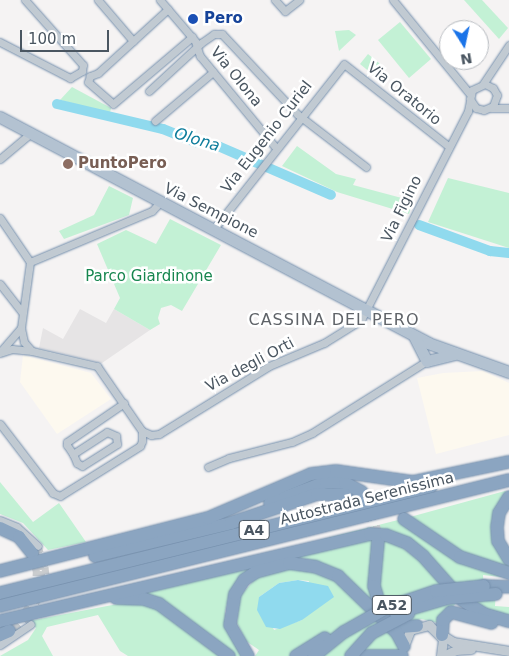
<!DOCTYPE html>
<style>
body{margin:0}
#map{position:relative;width:509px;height:656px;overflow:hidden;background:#f5f3f3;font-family:"DejaVu Sans",sans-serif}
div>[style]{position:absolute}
.commercial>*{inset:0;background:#fdf9ef}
.education>*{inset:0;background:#e6e4e5}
.green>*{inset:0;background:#c3f1d5}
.water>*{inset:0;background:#90daee}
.river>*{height:10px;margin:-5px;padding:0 5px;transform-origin:5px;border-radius:5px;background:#90daee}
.minor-tunnel>*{height:7px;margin-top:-3.5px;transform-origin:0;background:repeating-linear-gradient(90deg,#caccce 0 7px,transparent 0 10.5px)}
.motorway-tunnel>*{height:12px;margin-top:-6px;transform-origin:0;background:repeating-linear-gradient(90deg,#caccce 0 12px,transparent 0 18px)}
.roads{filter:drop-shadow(0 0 1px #7690ad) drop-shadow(0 0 1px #7690ad)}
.minor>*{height:7px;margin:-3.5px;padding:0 3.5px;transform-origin:3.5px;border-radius:3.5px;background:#c1cad2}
.tertiary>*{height:9px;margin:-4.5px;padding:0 4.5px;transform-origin:4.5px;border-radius:4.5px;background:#c1cad2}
.primary>*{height:11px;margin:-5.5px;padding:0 5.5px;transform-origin:5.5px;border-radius:5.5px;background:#b3c2d1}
.motorway>*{height:12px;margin:-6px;padding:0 6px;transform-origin:6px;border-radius:6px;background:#8ba5c1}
.bridges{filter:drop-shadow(0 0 1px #7690ad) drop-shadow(0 0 1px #7690ad)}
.motorway-bridge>*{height:12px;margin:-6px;padding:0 6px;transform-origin:6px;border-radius:6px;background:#8ba5c1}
.dots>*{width:14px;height:14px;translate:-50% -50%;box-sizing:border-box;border:2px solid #fff;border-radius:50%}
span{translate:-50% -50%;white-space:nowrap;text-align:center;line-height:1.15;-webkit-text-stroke:5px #fff;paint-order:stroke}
.shield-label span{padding:1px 4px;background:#fff;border:1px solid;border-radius:4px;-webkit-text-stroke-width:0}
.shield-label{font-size:14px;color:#4a5661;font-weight:700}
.transit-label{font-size:15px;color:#164399;font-weight:700}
.left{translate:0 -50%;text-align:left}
.street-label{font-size:15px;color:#4a5661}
.education-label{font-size:15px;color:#785e54;font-weight:700}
.park-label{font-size:15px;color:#17864f}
.water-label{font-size:16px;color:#0c7c9b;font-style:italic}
.neighbourhood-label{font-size:16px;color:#5f6368;letter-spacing:1px}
.north{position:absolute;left:439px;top:20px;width:50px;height:50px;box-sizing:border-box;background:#fff;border:1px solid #b7bbc0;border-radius:50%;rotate:170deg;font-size:14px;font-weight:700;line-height:20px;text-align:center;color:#4a5661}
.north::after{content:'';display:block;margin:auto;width:18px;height:22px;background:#1a73e8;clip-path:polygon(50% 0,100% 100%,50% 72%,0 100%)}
.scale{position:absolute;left:20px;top:30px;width:89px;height:22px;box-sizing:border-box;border:2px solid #4a5661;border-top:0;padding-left:6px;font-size:15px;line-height:18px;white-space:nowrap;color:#4a5661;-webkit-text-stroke:4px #fff;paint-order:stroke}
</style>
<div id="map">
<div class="commercial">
<div style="clip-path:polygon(23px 355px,91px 373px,111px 399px,57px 434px,20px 382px)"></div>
<div style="clip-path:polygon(483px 371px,509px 383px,509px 435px,436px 454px,417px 378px,443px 373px)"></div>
</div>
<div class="education">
<div style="clip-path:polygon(80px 309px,106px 323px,114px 309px,150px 330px,102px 363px,39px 348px,43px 328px,63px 339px)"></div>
</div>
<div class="green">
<div style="clip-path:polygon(464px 0,482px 0,508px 28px,499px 39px)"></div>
<div style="clip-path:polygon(400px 22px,431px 59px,409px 78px,378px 40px)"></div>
<div style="clip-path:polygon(349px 30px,356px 35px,339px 51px,335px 31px)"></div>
<div style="clip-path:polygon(368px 54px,385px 68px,377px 78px,360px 64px)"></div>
<div style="clip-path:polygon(72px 87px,111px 108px,110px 113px,60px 100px)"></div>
<div style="clip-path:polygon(297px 146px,336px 174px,356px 179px,353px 185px,413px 201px,409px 214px,337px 192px,282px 166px)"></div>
<div style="clip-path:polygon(448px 178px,509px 193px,509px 248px,428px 222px)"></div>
<div style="clip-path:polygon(109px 186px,133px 198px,129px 215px,64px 239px,59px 231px,94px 215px)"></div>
<div style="clip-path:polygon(170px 219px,221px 245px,182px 311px,171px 305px,161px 308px,158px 318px,160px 324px,150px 330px,114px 309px,120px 298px,97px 244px,126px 230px,156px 244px)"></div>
<div style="clip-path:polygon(0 482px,33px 522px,59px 503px,86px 542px,48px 550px,23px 523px,0 514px)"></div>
<div style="clip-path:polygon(505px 491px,509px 493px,496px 513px,509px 568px,483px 562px,457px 549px,410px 517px)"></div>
<div style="clip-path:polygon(398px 520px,509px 578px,483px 575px,484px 590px,496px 590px,495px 606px,509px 607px,509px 618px,483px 609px,403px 538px,319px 540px)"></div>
<div style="clip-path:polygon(373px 538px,371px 602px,347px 576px,330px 566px,308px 559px,295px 558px,230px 591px,225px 612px,226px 628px,242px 656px,234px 656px,137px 595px)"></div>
<div style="clip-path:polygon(383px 540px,399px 545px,424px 564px,458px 601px,438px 623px,421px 619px,406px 623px,389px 617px,379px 589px)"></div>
<div style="clip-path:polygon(evenodd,282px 569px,302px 569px,334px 579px,387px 630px,399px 644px,399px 652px,350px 656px,255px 656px,259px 650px,246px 641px,237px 623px,240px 596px,257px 577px,282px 569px,298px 580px,309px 581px,302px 620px,274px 630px,259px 597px,279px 583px,298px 580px)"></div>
<div style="clip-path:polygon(128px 602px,156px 607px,221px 656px,128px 656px,120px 651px,98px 615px,47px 627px,42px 636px,53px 656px,0 656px,28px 640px,36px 628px,29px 621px)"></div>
</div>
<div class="water">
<div style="clip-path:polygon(298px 580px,328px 586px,334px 597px,302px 620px,280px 629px,266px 627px,257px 610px,259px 597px,279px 583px)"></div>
</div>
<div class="river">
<div style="left:57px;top:104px;width:109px;rotate:13.3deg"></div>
<div style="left:163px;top:129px;width:35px;rotate:22deg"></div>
<div style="left:196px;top:142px;width:22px;rotate:10deg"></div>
<div style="left:218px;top:146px;width:123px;rotate:23.4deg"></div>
<div style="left:419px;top:225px;width:76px;rotate:20.1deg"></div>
<div style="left:490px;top:251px;width:19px;rotate:6deg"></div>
</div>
<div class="minor-tunnel">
<div style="left:38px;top:546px;width:22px;rotate:72deg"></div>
<div style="left:45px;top:567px;width:17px;rotate:83deg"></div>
</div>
<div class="motorway-tunnel">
<div style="left:346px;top:495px;width:27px;rotate:31deg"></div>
<div style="left:369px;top:509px;width:33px;rotate:74deg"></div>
<div style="left:9px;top:631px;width:21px;rotate:-39deg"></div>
<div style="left:25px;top:618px;width:27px;rotate:-62deg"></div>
<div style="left:38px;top:594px;width:23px;rotate:-88deg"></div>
<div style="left:39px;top:571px;width:19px;rotate:-111deg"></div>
</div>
<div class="roads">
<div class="minor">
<div style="left:98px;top:0;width:54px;rotate:49.5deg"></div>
<div style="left:160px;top:0;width:54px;rotate:49.5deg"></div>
<div style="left:195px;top:41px;width:16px;rotate:72deg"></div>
<div style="left:200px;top:56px;width:119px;rotate:50.4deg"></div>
<div style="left:275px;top:0;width:15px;rotate:48deg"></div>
<div style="left:285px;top:11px;width:18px;rotate:-38deg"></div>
<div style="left:393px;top:0;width:122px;rotate:50.7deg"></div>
<div style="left:168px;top:9px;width:95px;rotate:137.6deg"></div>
<div style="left:98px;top:73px;width:9px;rotate:159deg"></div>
<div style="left:90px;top:76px;width:6px;rotate:108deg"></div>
<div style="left:88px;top:82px;width:33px;rotate:41deg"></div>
<div style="left:113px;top:104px;width:104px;rotate:-40.3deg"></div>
<div style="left:0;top:42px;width:79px;rotate:27.2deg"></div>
<div style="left:70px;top:78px;width:14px;rotate:-30deg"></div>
<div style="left:82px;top:71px;width:6px;rotate:-81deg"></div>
<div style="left:83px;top:65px;width:87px;rotate:-131.7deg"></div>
<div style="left:483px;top:84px;width:47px;rotate:-56.3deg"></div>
<div style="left:149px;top:91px;width:71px;rotate:-42.7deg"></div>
<div style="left:201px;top:43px;width:16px;rotate:-35deg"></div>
<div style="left:214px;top:34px;width:8px"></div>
<div style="left:222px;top:34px;width:110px;rotate:46.8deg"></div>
<div style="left:297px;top:114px;width:87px;rotate:37.5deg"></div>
<div style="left:491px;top:108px;width:18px"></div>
<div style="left:155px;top:121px;width:76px;rotate:-40.2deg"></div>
<div style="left:0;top:159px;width:40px;rotate:-40deg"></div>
<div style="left:0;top:218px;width:53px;rotate:55.7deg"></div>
<div style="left:213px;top:230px;width:211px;rotate:-51.7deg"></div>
<div style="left:344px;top:64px;width:131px;rotate:38.2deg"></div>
<div style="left:30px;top:262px;width:132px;rotate:-22.7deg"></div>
<div style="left:152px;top:211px;width:12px;rotate:-48deg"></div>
<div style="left:30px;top:262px;width:67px;rotate:97.8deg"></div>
<div style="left:21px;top:328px;width:14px;rotate:78deg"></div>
<div style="left:24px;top:342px;width:11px;rotate:49deg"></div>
<div style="left:0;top:284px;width:36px;rotate:52deg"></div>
<div style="left:0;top:352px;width:32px;rotate:-49deg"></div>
<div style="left:0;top:353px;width:13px;rotate:-18deg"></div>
<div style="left:12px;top:349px;width:20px;rotate:6deg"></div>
<div style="left:32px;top:351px;width:67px;rotate:13deg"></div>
<div style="left:97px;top:366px;width:79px;rotate:55.3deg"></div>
<div style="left:142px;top:431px;width:10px;rotate:90deg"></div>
<div style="left:142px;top:441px;width:5px;rotate:112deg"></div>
<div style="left:140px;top:446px;width:94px;rotate:148deg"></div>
<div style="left:60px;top:496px;width:8px;rotate:-157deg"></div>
<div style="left:53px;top:493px;width:87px;rotate:-127.5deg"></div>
<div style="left:142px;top:431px;width:10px;rotate:24deg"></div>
<div style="left:151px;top:435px;width:8px;rotate:-7deg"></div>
<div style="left:159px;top:434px;width:129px;rotate:-31.7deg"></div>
<div style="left:269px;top:366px;width:60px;rotate:-22.7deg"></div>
<div style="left:324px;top:343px;width:44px;rotate:-31.9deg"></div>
<div style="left:361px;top:320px;width:235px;rotate:-62.9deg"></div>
<div style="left:468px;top:111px;width:21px;rotate:-79deg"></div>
<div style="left:472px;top:90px;width:14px;rotate:-25deg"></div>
<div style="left:485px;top:84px;width:9px;rotate:27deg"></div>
<div style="left:493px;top:88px;width:8px;rotate:60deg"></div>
<div style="left:497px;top:95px;width:12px;rotate:110deg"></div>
<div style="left:493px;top:106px;width:10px;rotate:156deg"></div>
<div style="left:484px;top:110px;width:8px;rotate:-166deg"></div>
<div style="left:476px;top:108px;width:11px;rotate:-124deg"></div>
<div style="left:73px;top:454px;width:40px;rotate:-32.9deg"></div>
<div style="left:107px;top:432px;width:10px;rotate:24deg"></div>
<div style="left:116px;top:436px;width:8px;rotate:83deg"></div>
<div style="left:117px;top:444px;width:41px;rotate:147.8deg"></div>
<div style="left:82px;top:466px;width:6px;rotate:-149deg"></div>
<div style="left:77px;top:463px;width:10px;rotate:-114deg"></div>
<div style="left:73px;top:454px;width:11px;rotate:-124deg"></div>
<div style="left:67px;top:445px;width:3px;rotate:-90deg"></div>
<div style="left:67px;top:442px;width:69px;rotate:-34.4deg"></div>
<div style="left:208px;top:467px;width:23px;rotate:-23deg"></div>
<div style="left:229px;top:458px;width:65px;rotate:-14.3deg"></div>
<div style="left:292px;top:442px;width:22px;rotate:-24deg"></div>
<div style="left:312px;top:433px;width:136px;rotate:-32.1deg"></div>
<div style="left:0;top:520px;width:18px;rotate:22deg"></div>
<div style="left:17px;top:527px;width:28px;rotate:42deg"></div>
<div style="left:0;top:645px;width:37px;rotate:-34deg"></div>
</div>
<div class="tertiary">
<div style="left:442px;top:635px;width:13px;rotate:32deg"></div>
<div style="left:453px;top:642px;width:57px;rotate:9.1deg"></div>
<div style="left:404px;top:646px;width:17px;rotate:-69deg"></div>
<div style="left:410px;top:630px;width:20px;rotate:-15deg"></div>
<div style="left:429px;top:625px;width:20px;rotate:45deg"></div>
<div style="left:443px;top:639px;width:17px;rotate:97deg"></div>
<div style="left:443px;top:656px;width:14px;rotate:-25deg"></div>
<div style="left:456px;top:650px;width:15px;rotate:-4deg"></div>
</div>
<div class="primary">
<div style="left:0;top:117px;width:484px;rotate:27.8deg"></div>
<div style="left:428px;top:343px;width:86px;rotate:19.7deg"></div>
<div style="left:414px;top:336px;width:28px;rotate:63deg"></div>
<div style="left:427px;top:361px;width:29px;rotate:-14deg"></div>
</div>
<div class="motorway">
<div style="left:509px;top:497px;width:19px;rotate:122deg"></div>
<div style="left:499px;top:513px;width:14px;rotate:98deg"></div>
<div style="left:497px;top:527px;width:14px;rotate:86deg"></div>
<div style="left:498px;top:541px;width:21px;rotate:59deg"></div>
<div style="left:270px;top:503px;width:60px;rotate:-20.6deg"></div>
<div style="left:326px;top:482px;width:19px;rotate:3deg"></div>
<div style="left:345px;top:483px;width:19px;rotate:28deg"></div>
<div style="left:404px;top:519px;width:68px;rotate:34.2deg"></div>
<div style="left:460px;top:557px;width:52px;rotate:18.1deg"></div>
<div style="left:0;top:528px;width:21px;rotate:25deg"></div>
<div style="left:19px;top:537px;width:21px;rotate:51deg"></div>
<div style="left:378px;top:541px;width:45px;rotate:95.1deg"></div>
<div style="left:374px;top:586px;width:31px;rotate:73deg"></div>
<div style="left:95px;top:556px;width:140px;rotate:-13.6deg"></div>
<div style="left:231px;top:523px;width:91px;rotate:-18.6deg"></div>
<div style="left:317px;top:494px;width:29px;rotate:2deg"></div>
<div style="left:0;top:571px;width:215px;rotate:-14.3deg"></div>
<div style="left:208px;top:518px;width:112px;rotate:-23.1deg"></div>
<div style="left:311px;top:474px;width:25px;rotate:-7deg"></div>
<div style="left:336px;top:471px;width:78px;rotate:8.1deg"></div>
<div style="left:413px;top:482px;width:98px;rotate:-11.8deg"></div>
<div style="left:484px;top:586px;width:25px;rotate:2deg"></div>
<div style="left:0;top:593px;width:444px;rotate:-13.9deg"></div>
<div style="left:116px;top:598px;width:28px;rotate:2deg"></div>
<div style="left:144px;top:599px;width:16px;rotate:18deg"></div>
<div style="left:159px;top:604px;width:87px;rotate:36.6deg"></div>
<div style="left:0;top:606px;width:524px;rotate:-13.9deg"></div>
<div style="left:0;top:621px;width:380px;rotate:-13.2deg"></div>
<div style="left:370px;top:534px;width:16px;rotate:4deg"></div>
<div style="left:386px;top:535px;width:22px;rotate:21deg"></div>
<div style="left:407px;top:543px;width:21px;rotate:39deg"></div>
<div style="left:423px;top:556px;width:59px;rotate:48.4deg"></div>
<div style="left:462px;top:600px;width:26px;rotate:32deg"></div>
<div style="left:484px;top:614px;width:26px;rotate:16deg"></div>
<div style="left:388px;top:622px;width:14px;rotate:21deg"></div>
<div style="left:401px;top:627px;width:16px;rotate:-4deg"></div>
<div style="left:0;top:635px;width:10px;rotate:-24deg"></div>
<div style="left:442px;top:635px;width:15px;rotate:-86deg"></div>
<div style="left:443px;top:620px;width:11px;rotate:-45deg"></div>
<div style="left:451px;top:612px;width:42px;rotate:15deg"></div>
<div style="left:248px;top:656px;width:36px;rotate:-120deg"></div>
<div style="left:230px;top:625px;width:31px;rotate:-81deg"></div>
<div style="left:235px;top:594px;width:17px;rotate:-57deg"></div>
<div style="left:244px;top:580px;width:14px;rotate:-34deg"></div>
<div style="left:256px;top:572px;width:34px;rotate:-15deg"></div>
<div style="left:289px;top:563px;width:27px;rotate:8deg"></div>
<div style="left:316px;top:567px;width:24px;rotate:22deg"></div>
<div style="left:338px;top:576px;width:82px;rotate:44deg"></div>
<div style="left:397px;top:633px;width:15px;rotate:62deg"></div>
<div style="left:366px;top:656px;width:36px"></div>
</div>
</div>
<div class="bridges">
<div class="motorway-bridge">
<div style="left:396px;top:613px;width:54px;rotate:-16.1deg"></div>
<div style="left:448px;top:598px;width:48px;rotate:-4.8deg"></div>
<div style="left:296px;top:656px;width:34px;rotate:-32deg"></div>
<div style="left:314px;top:656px;width:38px;rotate:-39deg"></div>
<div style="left:344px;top:632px;width:48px;rotate:-29.7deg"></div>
<div style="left:386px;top:608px;width:53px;rotate:-18.8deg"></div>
<div style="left:436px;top:591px;width:48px;rotate:-5.9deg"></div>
<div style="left:351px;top:656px;width:31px;rotate:-48deg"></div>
<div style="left:372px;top:633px;width:41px;rotate:-27.8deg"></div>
</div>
</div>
<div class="dots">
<div style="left:193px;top:19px;background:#1a4fb4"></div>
<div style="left:68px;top:164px;background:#8d6e63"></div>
</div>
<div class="shield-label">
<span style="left:254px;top:530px">A4</span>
<span style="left:392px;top:605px">A52</span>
</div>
<div class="transit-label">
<span class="left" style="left:204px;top:19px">Pero</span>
</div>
<div class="street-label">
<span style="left:236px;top:77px;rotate:51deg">Via Olona</span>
<span style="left:404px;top:94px;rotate:39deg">Via Oratorio</span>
<span style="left:267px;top:137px;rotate:-52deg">Via Eugenio Curiel</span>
<span style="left:402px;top:209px;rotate:-64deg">Via Figino</span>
<span style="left:211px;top:211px;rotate:27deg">Via Sempione</span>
<span style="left:250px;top:365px;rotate:-28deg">Via degli Orti</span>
<span style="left:367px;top:499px;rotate:-14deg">Autostrada Serenissima</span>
</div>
<div class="education-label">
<span class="left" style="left:78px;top:164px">PuntoPero</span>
</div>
<div class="park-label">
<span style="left:149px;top:277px">Parco Giardinone</span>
</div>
<div class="water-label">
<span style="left:197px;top:140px;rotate:17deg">Olona</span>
</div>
<div class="neighbourhood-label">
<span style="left:334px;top:320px">CASSINA DEL PERO</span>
</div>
<div class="north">N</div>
<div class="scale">100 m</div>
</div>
